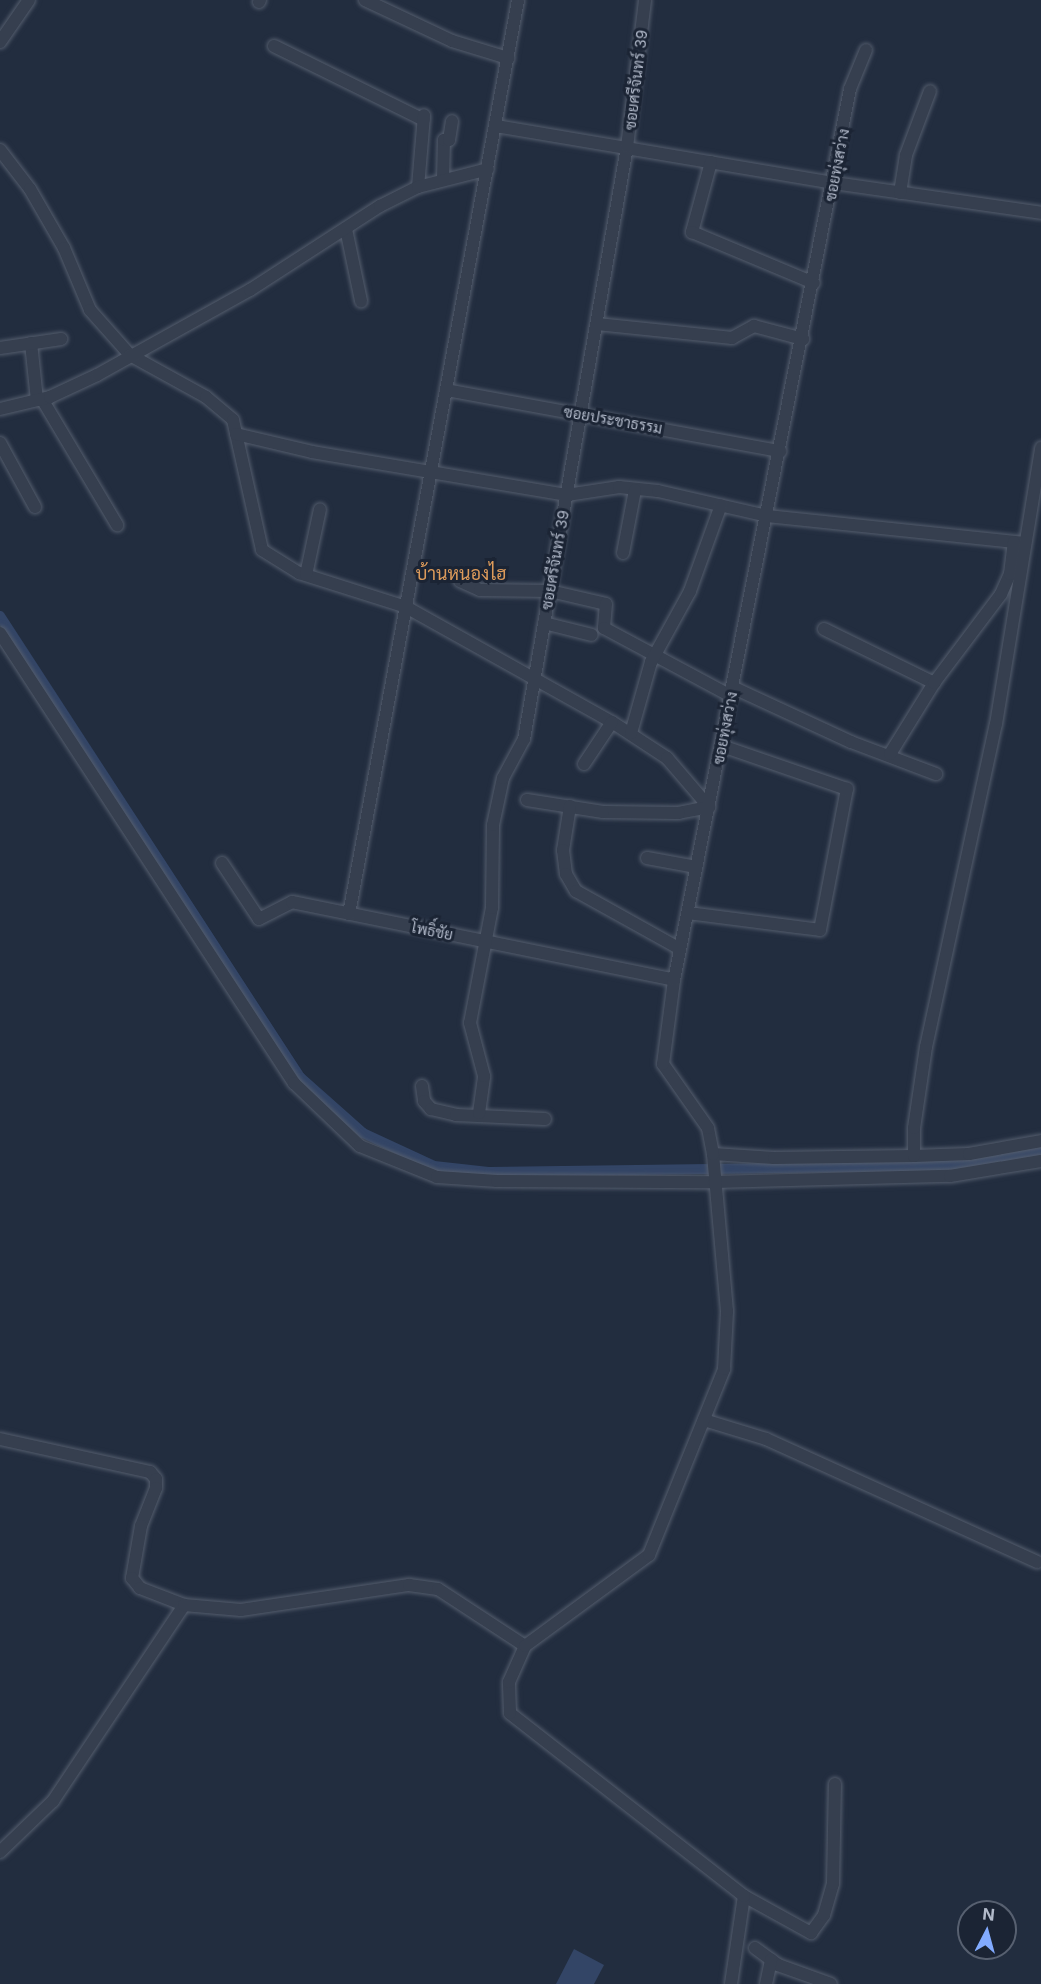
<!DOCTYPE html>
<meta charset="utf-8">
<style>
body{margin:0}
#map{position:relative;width:1041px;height:1984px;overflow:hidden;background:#222d3f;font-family:Inter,Sarabun,sans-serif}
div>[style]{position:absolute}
.water>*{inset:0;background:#334566}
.canal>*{height:10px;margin:-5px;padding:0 5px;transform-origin:5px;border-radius:5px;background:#334566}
.roads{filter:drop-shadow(0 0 2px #545d6d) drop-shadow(0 0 2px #545d6d)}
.street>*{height:12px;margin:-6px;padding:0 6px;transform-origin:6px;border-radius:6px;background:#363f4f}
span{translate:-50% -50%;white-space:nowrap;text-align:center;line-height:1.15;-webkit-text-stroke:6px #1b2434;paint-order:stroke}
.street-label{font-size:15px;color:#b2baca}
.quarter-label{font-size:18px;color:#dd9b5b}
.north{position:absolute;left:957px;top:1900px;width:60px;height:60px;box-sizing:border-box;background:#1b2434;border:2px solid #576070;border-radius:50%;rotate:6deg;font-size:16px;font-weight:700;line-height:24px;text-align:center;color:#b2baca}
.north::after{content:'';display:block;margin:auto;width:21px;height:27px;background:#82abff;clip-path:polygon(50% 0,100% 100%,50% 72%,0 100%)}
</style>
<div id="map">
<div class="water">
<div style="clip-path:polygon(574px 1949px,604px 1965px,594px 1984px,556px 1984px)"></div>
</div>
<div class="canal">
<div style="left:0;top:616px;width:550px;rotate:56.95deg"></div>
<div style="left:300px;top:1077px;width:84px;rotate:41.6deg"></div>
<div style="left:363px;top:1133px;width:78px;rotate:24.9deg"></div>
<div style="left:434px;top:1166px;width:55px;rotate:6.2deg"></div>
<div style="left:489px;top:1172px;width:455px;rotate:-0.8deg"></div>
<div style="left:944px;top:1166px;width:98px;rotate:-8.8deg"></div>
</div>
<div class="roads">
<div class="street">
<div style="left:365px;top:0;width:96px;rotate:25.2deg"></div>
<div style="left:452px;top:41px;width:59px;rotate:16.9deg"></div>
<div style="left:259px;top:2px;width:2px;rotate:-63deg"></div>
<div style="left:0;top:42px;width:51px;rotate:-55.4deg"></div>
<div style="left:274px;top:46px;width:167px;rotate:26.3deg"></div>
<div style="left:496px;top:126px;width:343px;rotate:9.6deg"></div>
<div style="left:834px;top:183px;width:209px;rotate:8.2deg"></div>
<div style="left:0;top:150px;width:49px;rotate:52.4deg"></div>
<div style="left:30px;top:189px;width:68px;rotate:60deg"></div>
<div style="left:64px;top:248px;width:67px;rotate:67.2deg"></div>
<div style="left:90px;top:310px;width:60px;rotate:48.4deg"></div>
<div style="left:130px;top:355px;width:87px;rotate:28.9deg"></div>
<div style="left:206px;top:397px;width:35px;rotate:40deg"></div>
<div style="left:233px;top:420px;width:133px;rotate:77.4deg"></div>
<div style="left:262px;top:550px;width:44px;rotate:31.9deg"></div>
<div style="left:299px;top:573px;width:112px;rotate:17.6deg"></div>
<div style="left:406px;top:607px;width:236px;rotate:29.2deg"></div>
<div style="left:612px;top:722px;width:66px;rotate:33.2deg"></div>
<div style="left:667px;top:758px;width:65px;rotate:49.4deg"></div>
<div style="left:709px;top:807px;width:31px;rotate:169deg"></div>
<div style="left:679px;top:813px;width:76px;rotate:-179.2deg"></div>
<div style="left:603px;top:812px;width:77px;rotate:-171deg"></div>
<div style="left:711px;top:162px;width:73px;rotate:105.2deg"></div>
<div style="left:692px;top:232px;width:132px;rotate:22.7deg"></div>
<div style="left:443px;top:180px;width:40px;rotate:-88.6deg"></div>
<div style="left:444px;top:140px;width:5px"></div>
<div style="left:449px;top:140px;width:19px;rotate:-81deg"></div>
<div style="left:418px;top:187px;width:72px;rotate:-85.2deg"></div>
<div style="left:900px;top:193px;width:38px;rotate:-81deg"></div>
<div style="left:906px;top:155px;width:68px;rotate:-69.4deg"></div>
<div style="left:346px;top:229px;width:74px;rotate:78.2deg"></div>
<div style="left:597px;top:324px;width:136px;rotate:5.9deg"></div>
<div style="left:732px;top:338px;width:25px;rotate:-29deg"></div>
<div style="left:754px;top:326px;width:51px;rotate:14.9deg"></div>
<div style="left:31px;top:343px;width:57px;rotate:84deg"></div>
<div style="left:0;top:348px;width:62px;rotate:-8.4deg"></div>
<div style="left:446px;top:390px;width:340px;rotate:10.4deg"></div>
<div style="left:42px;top:399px;width:147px;rotate:59.2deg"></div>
<div style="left:0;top:409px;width:51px;rotate:-13.5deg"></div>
<div style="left:50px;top:397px;width:52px;rotate:-25.1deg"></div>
<div style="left:97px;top:375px;width:175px;rotate:-29.1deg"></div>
<div style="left:250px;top:290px;width:155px;rotate:-32.9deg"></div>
<div style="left:380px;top:206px;width:42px;rotate:-26.6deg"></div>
<div style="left:418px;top:187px;width:72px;rotate:-14.4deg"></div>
<div style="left:236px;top:434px;width:78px;rotate:13.3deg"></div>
<div style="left:312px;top:452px;width:259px;rotate:9.6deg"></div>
<div style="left:567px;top:495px;width:53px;rotate:-8.7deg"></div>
<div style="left:619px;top:487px;width:39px;rotate:6deg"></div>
<div style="left:658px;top:491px;width:112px;rotate:12.9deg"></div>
<div style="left:767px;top:516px;width:259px;rotate:6deg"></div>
<div style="left:0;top:443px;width:73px;rotate:61.3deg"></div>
<div style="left:623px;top:553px;width:64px;rotate:-79.2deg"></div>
<div style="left:306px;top:575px;width:67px;rotate:-78deg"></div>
<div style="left:460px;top:581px;width:22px;rotate:24deg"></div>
<div style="left:480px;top:590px;width:70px;rotate:0.8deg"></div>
<div style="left:550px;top:591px;width:57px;rotate:13.1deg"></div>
<div style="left:606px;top:604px;width:24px;rotate:95deg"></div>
<div style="left:604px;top:628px;width:144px;rotate:28.2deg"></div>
<div style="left:544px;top:623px;width:49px;rotate:14deg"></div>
<div style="left:824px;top:629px;width:123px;rotate:26.1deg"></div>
<div style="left:0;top:633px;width:538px;rotate:56.84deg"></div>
<div style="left:294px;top:1083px;width:91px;rotate:43.7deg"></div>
<div style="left:360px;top:1146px;width:83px;rotate:21.9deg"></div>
<div style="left:437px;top:1177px;width:60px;rotate:3.8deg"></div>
<div style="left:497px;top:1181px;width:217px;rotate:0.3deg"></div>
<div style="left:714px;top:1182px;width:236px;rotate:-1.5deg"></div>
<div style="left:950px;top:1176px;width:92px;rotate:-9.4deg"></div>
<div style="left:732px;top:687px;width:131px;rotate:24.8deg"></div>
<div style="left:851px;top:742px;width:91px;rotate:20.6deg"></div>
<div style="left:631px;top:733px;width:74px;rotate:-74.3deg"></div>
<div style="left:651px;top:662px;width:81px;rotate:-61.2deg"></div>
<div style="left:690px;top:591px;width:91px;rotate:-70.2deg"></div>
<div style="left:890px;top:754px;width:84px;rotate:-58.2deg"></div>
<div style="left:934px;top:683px;width:111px;rotate:-53deg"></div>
<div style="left:1001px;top:594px;width:22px;rotate:-66deg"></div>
<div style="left:1010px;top:574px;width:32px;rotate:-83deg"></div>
<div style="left:584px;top:764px;width:50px;rotate:-56.3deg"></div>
<div style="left:570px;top:806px;width:45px;rotate:99deg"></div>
<div style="left:563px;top:850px;width:24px;rotate:83deg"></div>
<div style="left:566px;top:874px;width:20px;rotate:60deg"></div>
<div style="left:576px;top:891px;width:119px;rotate:29.1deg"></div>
<div style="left:647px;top:858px;width:50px;rotate:10.4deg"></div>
<div style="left:222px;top:863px;width:67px;rotate:56.5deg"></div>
<div style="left:259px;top:919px;width:37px;rotate:-27deg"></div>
<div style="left:292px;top:902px;width:390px;rotate:11.5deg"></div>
<div style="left:688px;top:913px;width:133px;rotate:7.3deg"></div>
<div style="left:820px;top:930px;width:144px;rotate:-79.2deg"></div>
<div style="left:847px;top:789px;width:132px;rotate:-161deg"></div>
<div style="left:349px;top:914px;width:929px;rotate:-79.52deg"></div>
<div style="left:422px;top:1086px;width:15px;rotate:82deg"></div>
<div style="left:424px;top:1101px;width:11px;rotate:49deg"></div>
<div style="left:431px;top:1109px;width:26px;rotate:13deg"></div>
<div style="left:456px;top:1115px;width:89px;rotate:2.6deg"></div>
<div style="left:479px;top:1113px;width:37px;rotate:-82deg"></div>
<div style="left:484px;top:1076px;width:55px;rotate:-104.8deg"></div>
<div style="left:470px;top:1023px;width:117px;rotate:-79.2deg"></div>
<div style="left:492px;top:908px;width:83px;rotate:-89.3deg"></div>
<div style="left:493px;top:825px;width:48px;rotate:-78deg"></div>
<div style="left:503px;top:778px;width:44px;rotate:-61.7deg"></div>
<div style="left:524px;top:739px;width:601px;rotate:-80.13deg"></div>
<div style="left:627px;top:147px;width:148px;rotate:-83deg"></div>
<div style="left:713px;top:1154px;width:61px;rotate:3.8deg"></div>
<div style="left:774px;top:1158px;width:140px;rotate:-0.8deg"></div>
<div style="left:914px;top:1156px;width:55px;rotate:-2.1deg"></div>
<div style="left:969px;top:1154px;width:73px;rotate:-10.2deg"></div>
<div style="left:914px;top:1156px;width:28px;rotate:-90deg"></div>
<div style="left:914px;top:1128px;width:82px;rotate:-81.6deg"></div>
<div style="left:926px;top:1047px;width:330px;rotate:-77.8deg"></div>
<div style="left:996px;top:724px;width:280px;rotate:-80.7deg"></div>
<div style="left:704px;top:1420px;width:65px;rotate:17deg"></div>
<div style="left:766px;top:1439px;width:298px;rotate:24.4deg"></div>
<div style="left:0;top:1439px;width:154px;rotate:12.4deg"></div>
<div style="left:150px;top:1472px;width:9px;rotate:49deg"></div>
<div style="left:156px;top:1479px;width:9px;rotate:90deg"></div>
<div style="left:156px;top:1488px;width:41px;rotate:111.5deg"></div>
<div style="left:141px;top:1526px;width:53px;rotate:99.8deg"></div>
<div style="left:132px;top:1578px;width:13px;rotate:51deg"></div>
<div style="left:140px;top:1588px;width:47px;rotate:21.1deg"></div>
<div style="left:0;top:1852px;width:74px;rotate:-43.9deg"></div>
<div style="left:53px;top:1801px;width:236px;rotate:-56.2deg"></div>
<div style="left:184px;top:1605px;width:57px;rotate:5deg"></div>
<div style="left:241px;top:1610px;width:170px;rotate:-8.5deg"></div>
<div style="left:409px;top:1585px;width:29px;rotate:8deg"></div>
<div style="left:438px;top:1589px;width:104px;rotate:33.2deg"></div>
<div style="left:744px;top:1896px;width:77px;rotate:28.9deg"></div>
<div style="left:811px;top:1933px;width:22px;rotate:-54deg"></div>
<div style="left:824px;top:1915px;width:32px;rotate:-74deg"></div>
<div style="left:833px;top:1884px;width:100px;rotate:-88.9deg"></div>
<div style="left:755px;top:1948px;width:29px;rotate:36deg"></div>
<div style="left:778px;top:1965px;width:56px;rotate:19.7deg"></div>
<div style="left:731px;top:1984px;width:89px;rotate:-81.6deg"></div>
<div style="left:744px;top:1896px;width:297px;rotate:-142deg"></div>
<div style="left:510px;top:1713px;width:31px;rotate:-92deg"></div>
<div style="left:509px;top:1682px;width:39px;rotate:-66deg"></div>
<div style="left:525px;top:1646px;width:154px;rotate:-36.3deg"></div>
<div style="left:649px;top:1555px;width:201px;rotate:-68deg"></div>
<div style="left:724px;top:1369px;width:58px;rotate:-87deg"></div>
<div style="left:727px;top:1311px;width:158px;rotate:-95.1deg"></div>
<div style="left:713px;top:1154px;width:26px;rotate:-101deg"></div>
<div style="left:708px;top:1128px;width:78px;rotate:-125.1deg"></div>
<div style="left:663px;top:1064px;width:85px;rotate:-82.5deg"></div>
<div style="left:674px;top:980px;width:908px;rotate:-78.83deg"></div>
<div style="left:850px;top:89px;width:42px;rotate:-67.7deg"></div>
<div style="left:766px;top:1984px;width:25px;rotate:-78deg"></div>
</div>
</div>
<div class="street-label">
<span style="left:636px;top:80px;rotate:-83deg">ซอยศรีจันทร์ 39</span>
<span style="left:837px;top:165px;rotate:-79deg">ซอยทุ่งสว่าง</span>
<span style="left:613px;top:420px;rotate:10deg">ซอยประชาธรรม</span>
<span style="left:555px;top:560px;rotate:-80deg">ซอยศรีจันทร์ 39</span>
<span style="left:725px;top:728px;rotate:-79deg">ซอยทุ่งสว่าง</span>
<span style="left:432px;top:931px;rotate:11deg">โพธิ์ชัย</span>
</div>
<div class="quarter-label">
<span style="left:461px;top:574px">บ้านหนองไฮ</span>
</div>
<div class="north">N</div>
</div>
